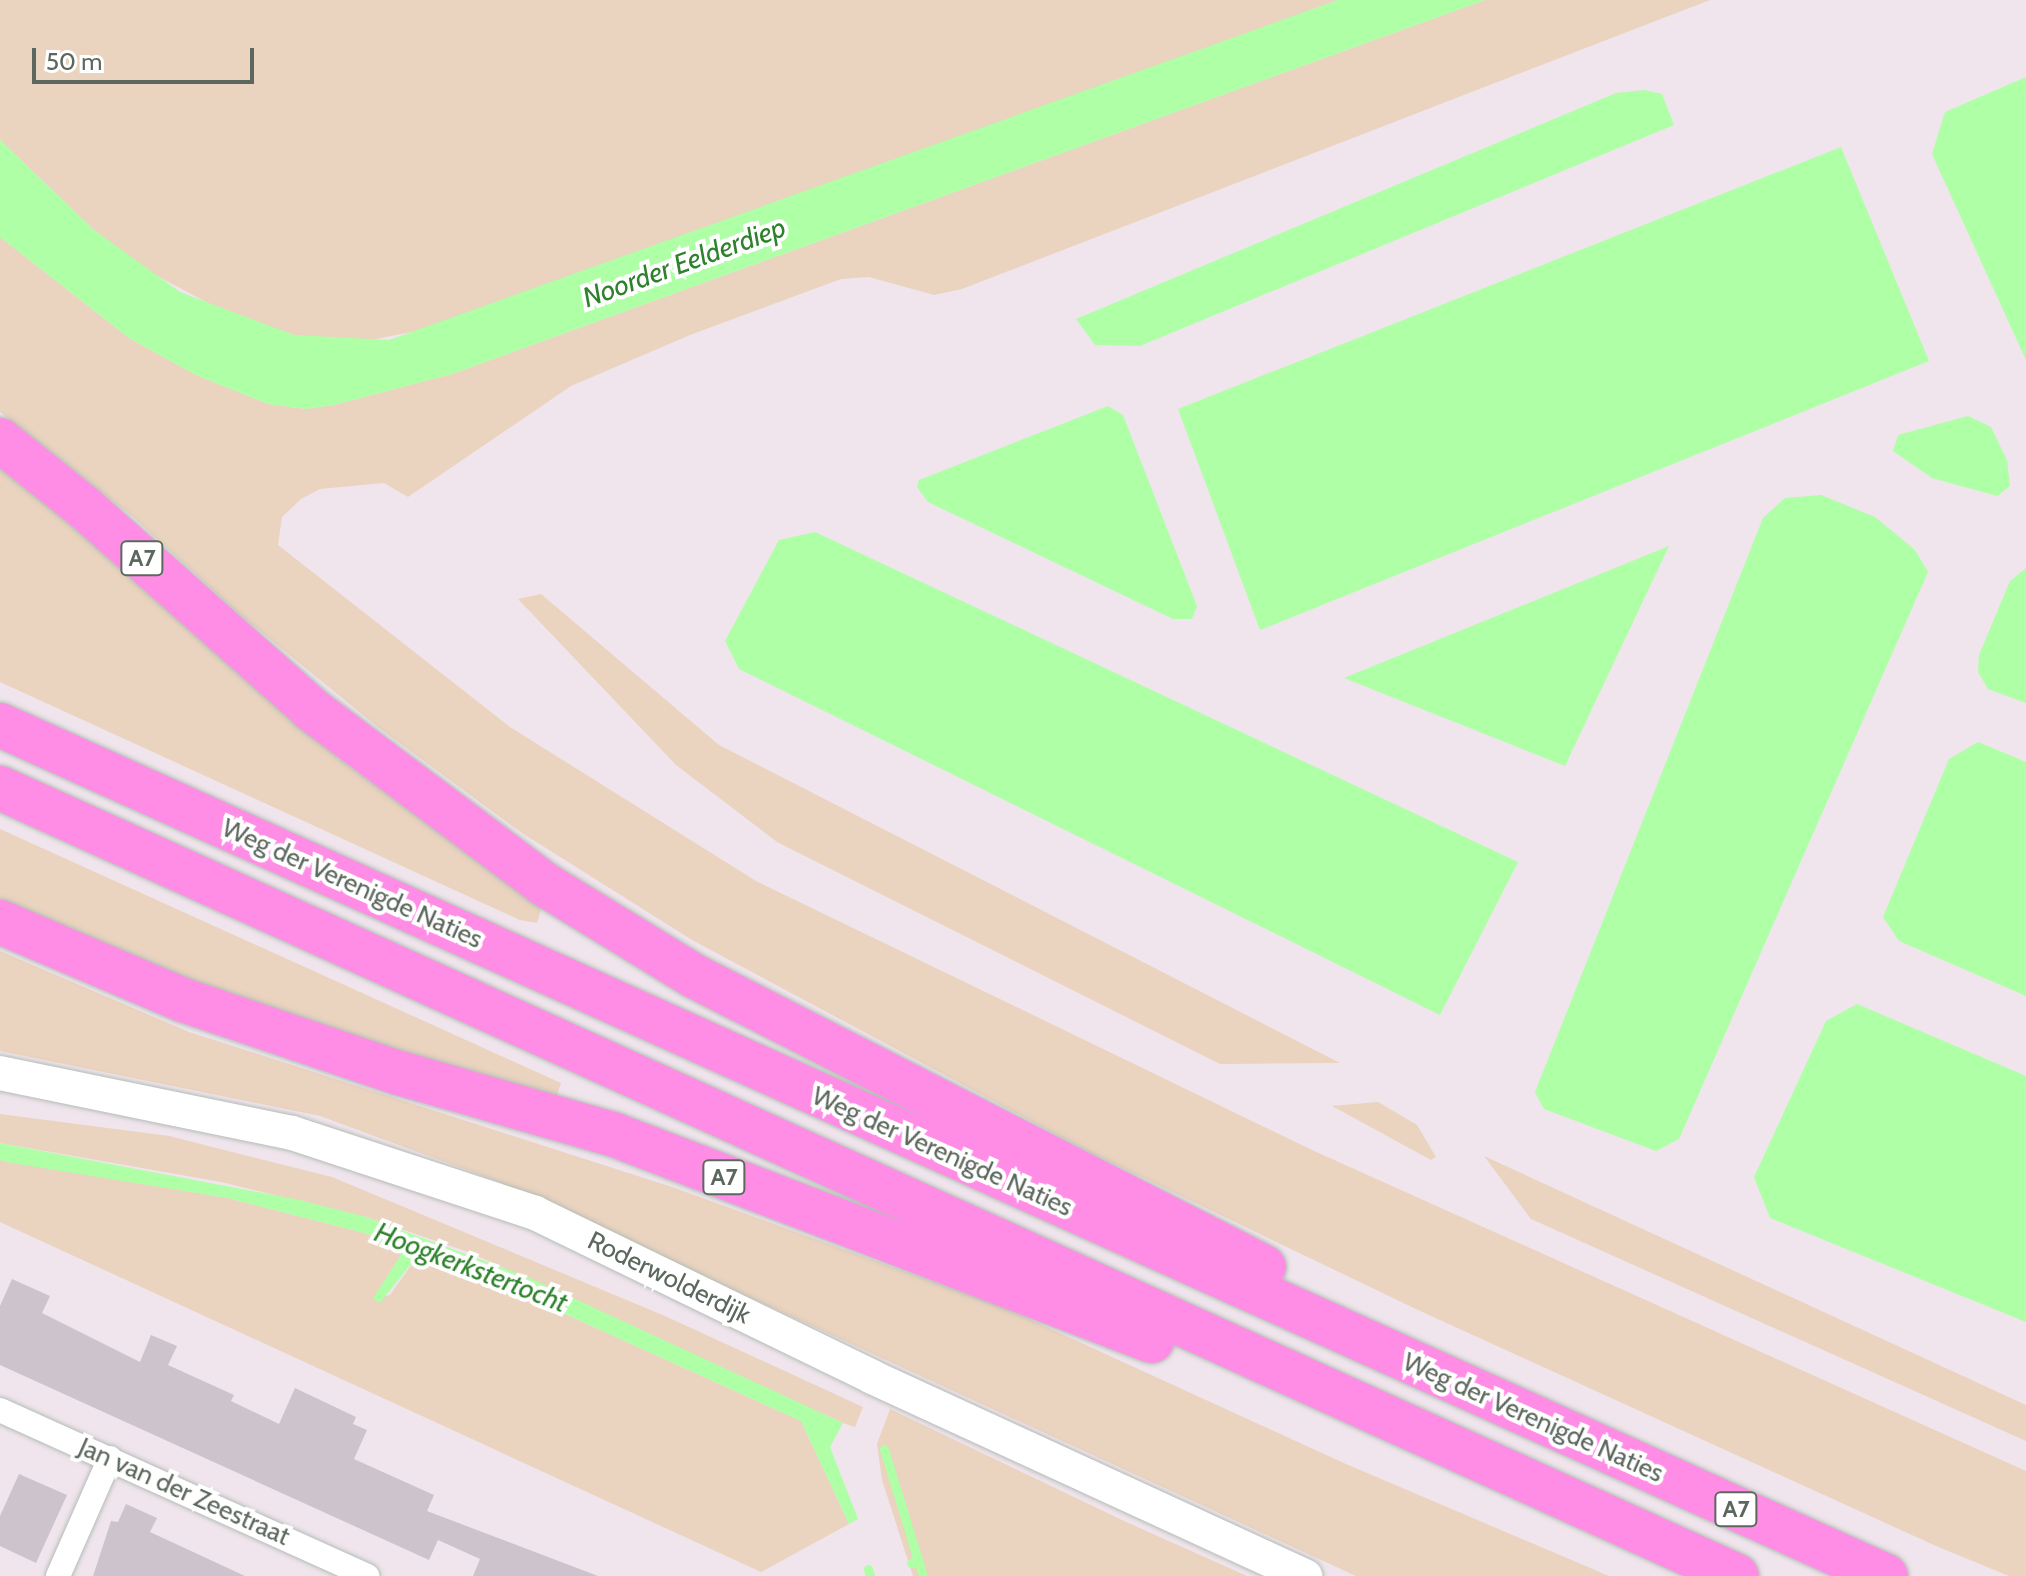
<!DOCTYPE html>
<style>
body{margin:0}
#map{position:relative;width:2026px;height:1576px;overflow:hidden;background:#f0e5ed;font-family:Cabin,sans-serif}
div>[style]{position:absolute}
.green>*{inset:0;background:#ead3bf}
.water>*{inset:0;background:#aeffa6}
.stream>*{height:9px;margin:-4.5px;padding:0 4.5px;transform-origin:4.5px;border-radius:4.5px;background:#aeffa6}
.building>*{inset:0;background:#cdc3cc}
.roads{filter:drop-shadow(0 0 2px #b5bdb6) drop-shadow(0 0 2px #b5bdb6)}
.street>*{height:24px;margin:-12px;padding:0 12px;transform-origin:12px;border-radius:12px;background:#fff}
.secondary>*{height:34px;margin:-17px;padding:0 17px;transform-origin:17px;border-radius:17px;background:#fff}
.highway>*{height:44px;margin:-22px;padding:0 22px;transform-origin:22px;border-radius:22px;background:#ff8de6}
span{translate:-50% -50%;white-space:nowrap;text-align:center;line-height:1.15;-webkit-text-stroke:8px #fff;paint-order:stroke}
.shield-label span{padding:2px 6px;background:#fff;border:2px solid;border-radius:6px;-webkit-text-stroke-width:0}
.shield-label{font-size:24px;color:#5c675d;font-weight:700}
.street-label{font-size:26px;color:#5c675d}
.water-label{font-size:28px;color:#2d822b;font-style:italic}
.scale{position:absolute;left:32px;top:48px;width:222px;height:36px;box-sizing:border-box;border:4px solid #5c675d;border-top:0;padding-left:10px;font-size:24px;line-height:28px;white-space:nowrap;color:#5c675d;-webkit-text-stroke:6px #fff;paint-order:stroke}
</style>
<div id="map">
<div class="green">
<div style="clip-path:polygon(0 0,1338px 0,436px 327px,361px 342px,294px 335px,221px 310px,135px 264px,94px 230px,0 140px)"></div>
<div style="clip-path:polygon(1485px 0,1710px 0,962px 289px,934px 295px,869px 277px,841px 279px,690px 335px,571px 386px,408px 497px,384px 483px,320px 489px,301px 499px,282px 517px,278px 545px,510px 727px,756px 881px,1312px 1150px,2026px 1471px,2026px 1576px,2009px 1576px,1936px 1546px,1418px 1310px,1087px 1151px,692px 940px,522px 833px,379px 728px,238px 613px,133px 517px,0 412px,0 237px,129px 338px,196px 375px,268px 404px,305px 409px,334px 405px,452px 374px)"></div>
<div style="clip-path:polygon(0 464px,346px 764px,542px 907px,537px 923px,520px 920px,0 682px)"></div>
<div style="clip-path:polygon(541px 594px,719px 745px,1340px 1063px,1220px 1064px,777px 842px,676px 765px,518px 599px)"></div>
<div style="clip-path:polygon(0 829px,561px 1083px,553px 1107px,339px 1042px,0 909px)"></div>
<div style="clip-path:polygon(0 951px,189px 1032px,672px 1187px,1005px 1308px,1346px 1464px,1609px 1576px,1356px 1576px,494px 1180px,320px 1116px,0 1051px)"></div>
<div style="clip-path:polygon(1378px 1102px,1417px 1125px,1436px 1157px,1431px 1160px,1332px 1106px)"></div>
<div style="clip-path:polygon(0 1114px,169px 1136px,332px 1177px,665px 1316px,863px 1407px,855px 1427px,843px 1423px,471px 1253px,366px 1217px,221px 1182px,0 1143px)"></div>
<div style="clip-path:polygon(1484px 1156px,2026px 1405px,2026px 1441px,1531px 1219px)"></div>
<div style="clip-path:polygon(0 1160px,228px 1198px,368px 1234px,401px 1255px,374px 1298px,390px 1295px,419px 1254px,506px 1287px,801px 1421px,849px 1524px,761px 1572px,0 1222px)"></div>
<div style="clip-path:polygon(890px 1409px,1122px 1520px,1247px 1576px,913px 1576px,882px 1480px,877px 1444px)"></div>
</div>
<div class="water">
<div style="clip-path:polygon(1338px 0,1485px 0,452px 374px,334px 405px,305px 409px,268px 404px,196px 375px,129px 338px,0 237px,0 140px,94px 230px,180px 292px,294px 335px,389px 340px)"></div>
<div style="clip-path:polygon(2026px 77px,2026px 360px,1932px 154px,1945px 112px)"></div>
<div style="clip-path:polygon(1644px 90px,1662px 94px,1674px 125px,1140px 346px,1095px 345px,1076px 319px,1616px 93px)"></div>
<div style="clip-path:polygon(1841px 147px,1929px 361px,1260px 630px,1178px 409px)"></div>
<div style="clip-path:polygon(1108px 406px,1123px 415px,1197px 606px,1192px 619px,1173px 619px,928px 502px,917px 487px,919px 480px)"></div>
<div style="clip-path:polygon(1968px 416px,1991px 427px,2007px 460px,2010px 486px,1997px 496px,1932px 478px,1893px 451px,1898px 435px)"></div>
<div style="clip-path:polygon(1821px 495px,1875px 517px,1915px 550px,1928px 572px,1679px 1139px,1656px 1151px,1544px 1109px,1535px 1092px,1763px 518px,1785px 498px)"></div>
<div style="clip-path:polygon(815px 532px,1518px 862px,1440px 1015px,739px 669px,725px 641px,779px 540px)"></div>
<div style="clip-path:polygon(1669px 546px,1565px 766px,1344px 678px)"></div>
<div style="clip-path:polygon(2026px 568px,2026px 703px,1988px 689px,1978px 672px,1979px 655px,2010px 581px)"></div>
<div style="clip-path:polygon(1978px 742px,2026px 762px,2026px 996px,1899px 941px,1883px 917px,1949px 759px)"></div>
<div style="clip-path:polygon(1857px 1004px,2026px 1076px,2026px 1322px,1770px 1218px,1754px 1177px,1826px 1021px)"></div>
<div style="clip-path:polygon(0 1143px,300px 1200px,366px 1217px,530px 1278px,843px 1423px,830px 1447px,858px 1519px,849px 1524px,801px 1421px,506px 1287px,419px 1254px,380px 1303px,373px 1298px,401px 1255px,368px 1234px,228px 1198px,6px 1162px,0 1160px)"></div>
</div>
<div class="stream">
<div style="left:884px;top:1449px;width:116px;rotate:73deg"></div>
<div style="left:911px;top:1563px;width:8px;rotate:-23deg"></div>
<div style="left:918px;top:1560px;width:17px;rotate:73deg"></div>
<div style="left:868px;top:1569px;width:7px;rotate:74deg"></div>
</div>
<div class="building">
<div style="clip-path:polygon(12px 1279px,50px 1296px,42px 1313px,140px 1362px,151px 1335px,177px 1346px,168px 1365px,234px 1395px,231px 1401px,279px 1424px,295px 1388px,356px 1417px,353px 1424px,367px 1430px,354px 1459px,434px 1495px,427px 1511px,598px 1576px,473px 1576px,480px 1559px,438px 1540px,429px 1560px,0 1365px,0 1306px)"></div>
<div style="clip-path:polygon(19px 1474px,67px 1495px,36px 1563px,0 1546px,0 1516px)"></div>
<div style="clip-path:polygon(126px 1504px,157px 1518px,150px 1532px,245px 1576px,93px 1576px,111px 1521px,118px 1522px)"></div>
</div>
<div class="roads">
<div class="street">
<div style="left:0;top:1410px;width:403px;rotate:24.3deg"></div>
<div style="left:58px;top:1576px;width:129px;rotate:-66.2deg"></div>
</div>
<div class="secondary">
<div style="left:0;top:1073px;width:298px;rotate:11.6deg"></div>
<div style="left:292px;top:1133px;width:256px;rotate:18.2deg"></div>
<div style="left:535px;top:1213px;width:375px;rotate:25.9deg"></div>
<div style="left:872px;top:1377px;width:477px;rotate:24.7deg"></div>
</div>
<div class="highway">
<div style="left:0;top:440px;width:109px;rotate:38.7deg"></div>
<div style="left:85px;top:508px;width:302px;rotate:41.6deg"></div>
<div style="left:311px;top:709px;width:291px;rotate:36.9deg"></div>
<div style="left:544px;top:884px;width:176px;rotate:31.5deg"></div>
<div style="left:694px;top:976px;width:640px;rotate:27.05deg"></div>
<div style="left:0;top:725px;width:2069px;rotate:24.29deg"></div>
<div style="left:0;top:788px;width:1907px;rotate:24.4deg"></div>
<div style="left:0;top:922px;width:199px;rotate:23.1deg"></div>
<div style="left:183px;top:1000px;width:228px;rotate:18.7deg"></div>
<div style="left:399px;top:1073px;width:225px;rotate:16deg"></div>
<div style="left:615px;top:1135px;width:575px;rotate:20.99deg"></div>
</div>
</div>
<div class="shield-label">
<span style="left:142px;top:558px">A7</span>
<span style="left:724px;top:1177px">A7</span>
<span style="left:1736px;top:1509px">A7</span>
</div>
<div class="street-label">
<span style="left:352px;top:884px;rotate:24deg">Weg der Verenigde Naties</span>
<span style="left:942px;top:1152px;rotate:24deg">Weg der Verenigde Naties</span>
<span style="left:669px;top:1278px;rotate:26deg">Roderwolderdijk</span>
<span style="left:1533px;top:1418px;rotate:24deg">Weg der Verenigde Naties</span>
<span style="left:184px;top:1492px;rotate:24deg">Jan van der Zeestraat</span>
</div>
<div class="water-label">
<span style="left:684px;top:262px;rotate:-20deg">Noorder Eelderdiep</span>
<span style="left:471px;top:1267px;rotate:21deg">Hoogkerkstertocht</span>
</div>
<div class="scale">50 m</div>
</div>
